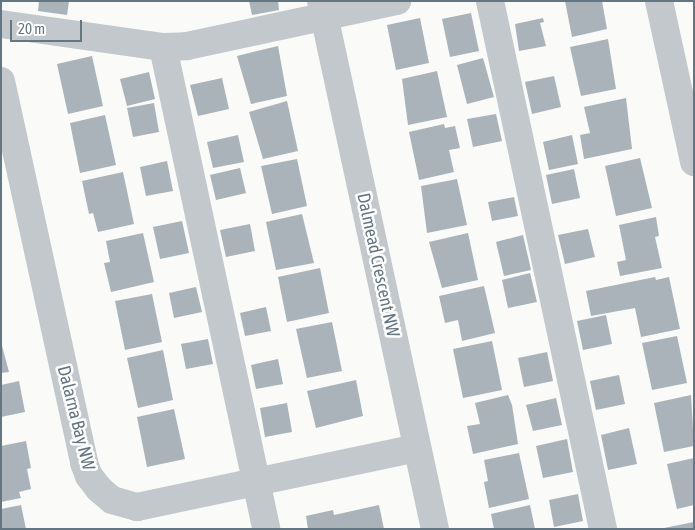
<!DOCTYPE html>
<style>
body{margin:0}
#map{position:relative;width:695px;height:530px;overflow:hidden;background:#fafaf8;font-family:"Asap Condensed",sans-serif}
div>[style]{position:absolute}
.building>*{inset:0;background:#aab3b9}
.minor>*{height:28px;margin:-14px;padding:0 14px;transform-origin:14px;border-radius:14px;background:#c3c8cc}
span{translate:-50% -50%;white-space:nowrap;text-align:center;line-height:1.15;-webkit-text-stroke:5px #fff;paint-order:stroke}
.street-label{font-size:18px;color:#657683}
.frame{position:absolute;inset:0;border:2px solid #657683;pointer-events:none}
.scale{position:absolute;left:10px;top:20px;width:72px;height:22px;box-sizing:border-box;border:2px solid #657683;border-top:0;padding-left:6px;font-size:15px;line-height:18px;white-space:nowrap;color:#657683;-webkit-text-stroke:4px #fff;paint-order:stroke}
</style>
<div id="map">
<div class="building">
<div style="clip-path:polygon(39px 1px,69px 1px,67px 15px,38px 11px)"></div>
<div style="clip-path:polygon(249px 1px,278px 1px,279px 10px,252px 15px)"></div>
<div style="clip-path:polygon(565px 1px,602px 1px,607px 29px,572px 37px)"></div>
<div style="clip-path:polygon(471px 13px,479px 51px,450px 57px,442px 19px)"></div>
<div style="clip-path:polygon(420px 18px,429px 63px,396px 70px,387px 25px)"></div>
<div style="clip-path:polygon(543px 18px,544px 22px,540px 23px,546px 46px,519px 51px,515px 24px)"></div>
<div style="clip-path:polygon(608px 39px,616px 89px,581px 96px,570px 47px)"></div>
<div style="clip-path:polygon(278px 46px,287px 96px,251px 104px,237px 56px)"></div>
<div style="clip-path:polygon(92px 56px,103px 106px,68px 114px,57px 64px)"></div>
<div style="clip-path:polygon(483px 58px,494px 97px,467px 104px,457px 65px)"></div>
<div style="clip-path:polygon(437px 71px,447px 117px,408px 125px,402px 79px)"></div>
<div style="clip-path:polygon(149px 72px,155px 99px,127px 106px,120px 79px)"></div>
<div style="clip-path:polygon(554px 76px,561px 107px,532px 114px,525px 82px)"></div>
<div style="clip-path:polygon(222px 78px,229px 109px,198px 116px,190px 85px)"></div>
<div style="clip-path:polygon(626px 98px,632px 149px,584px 159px,580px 135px,590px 133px,584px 107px)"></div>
<div style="clip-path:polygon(287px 101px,298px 151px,263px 159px,249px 112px)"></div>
<div style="clip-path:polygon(154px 103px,159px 132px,133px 137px,127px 108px)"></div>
<div style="clip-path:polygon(496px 114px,502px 141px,473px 147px,467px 119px)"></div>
<div style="clip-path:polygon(105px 115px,116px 165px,80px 173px,70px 123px)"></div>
<div style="clip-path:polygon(444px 124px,445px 128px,455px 126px,460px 148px,449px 150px,454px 172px,419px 180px,409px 132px)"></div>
<div style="clip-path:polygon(238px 135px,244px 162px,213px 168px,207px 142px)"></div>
<div style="clip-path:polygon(572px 135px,578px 164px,549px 170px,543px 142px)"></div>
<div style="clip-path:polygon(640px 158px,652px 208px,616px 216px,605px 166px)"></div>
<div style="clip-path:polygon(297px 159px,307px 206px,272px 214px,261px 166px)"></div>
<div style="clip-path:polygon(167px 161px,173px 191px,146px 196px,140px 167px)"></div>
<div style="clip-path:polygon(240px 168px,246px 193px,216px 200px,210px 175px)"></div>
<div style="clip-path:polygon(574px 169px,580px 198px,552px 204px,546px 175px)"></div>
<div style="clip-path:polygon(123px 172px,134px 224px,98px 232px,93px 213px,89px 214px,82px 181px)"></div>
<div style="clip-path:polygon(457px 179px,467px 225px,427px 233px,421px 186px)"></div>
<div style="clip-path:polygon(514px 197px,518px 216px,492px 221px,488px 202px)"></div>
<div style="clip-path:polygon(302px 214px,314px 263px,276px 270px,266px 222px)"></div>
<div style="clip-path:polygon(656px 217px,659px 236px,655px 237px,662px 268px,620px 276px,617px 262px,626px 260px,619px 225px)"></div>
<div style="clip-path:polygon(182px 221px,189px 253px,160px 259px,153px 227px)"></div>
<div style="clip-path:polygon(250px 224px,255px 251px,226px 257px,220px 230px)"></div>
<div style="clip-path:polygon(588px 229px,595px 257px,565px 264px,558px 235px)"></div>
<div style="clip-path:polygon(143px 233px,154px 282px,111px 292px,104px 263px,110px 262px,106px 241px)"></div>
<div style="clip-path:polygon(468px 233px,478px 280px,442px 288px,429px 242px)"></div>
<div style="clip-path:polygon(523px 235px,531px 270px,504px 276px,496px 242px)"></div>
<div style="clip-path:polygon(320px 268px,329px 313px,287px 322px,278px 277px)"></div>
<div style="clip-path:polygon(530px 273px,537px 302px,508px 308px,502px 280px)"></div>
<div style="clip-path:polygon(655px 277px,656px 280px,669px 277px,680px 329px,641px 337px,635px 308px,591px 316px,586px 291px)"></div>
<div style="clip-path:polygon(484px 286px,495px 333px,462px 341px,458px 320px,445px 323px,439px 296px)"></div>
<div style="clip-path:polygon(196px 287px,202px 312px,174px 318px,169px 293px)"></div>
<div style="clip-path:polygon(152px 294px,162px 342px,125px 350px,115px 301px)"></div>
<div style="clip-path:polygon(266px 307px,271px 331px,245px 336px,240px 313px)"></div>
<div style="clip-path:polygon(606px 315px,612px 344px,583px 350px,577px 321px)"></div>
<div style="clip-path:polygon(332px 322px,342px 371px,307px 378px,296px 329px)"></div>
<div style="clip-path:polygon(677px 336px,687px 383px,652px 390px,642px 343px)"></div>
<div style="clip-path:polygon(208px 339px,213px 364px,186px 369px,181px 344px)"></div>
<div style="clip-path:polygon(492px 341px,502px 390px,463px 398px,453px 349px)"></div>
<div style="clip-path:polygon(1px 342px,9px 372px,1px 373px)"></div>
<div style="clip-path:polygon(163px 350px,173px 400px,138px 408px,127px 358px)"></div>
<div style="clip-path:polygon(547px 352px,553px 381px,524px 387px,518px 358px)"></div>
<div style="clip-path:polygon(278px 359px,283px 384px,256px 389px,251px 365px)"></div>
<div style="clip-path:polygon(619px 375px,625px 404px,596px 410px,590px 381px)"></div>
<div style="clip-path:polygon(356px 380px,363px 416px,316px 428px,307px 391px)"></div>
<div style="clip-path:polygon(19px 381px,25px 412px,1px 417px,1px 385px)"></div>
<div style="clip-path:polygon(508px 395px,512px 405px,518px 444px,473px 454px,467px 426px,480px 424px,475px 403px)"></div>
<div style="clip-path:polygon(691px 395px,694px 446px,664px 452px,654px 403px)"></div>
<div style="clip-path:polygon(556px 398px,562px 425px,533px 431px,526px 405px)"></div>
<div style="clip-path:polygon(287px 403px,292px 432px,265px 437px,260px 408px)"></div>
<div style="clip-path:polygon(174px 409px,185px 459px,147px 467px,137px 417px)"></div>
<div style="clip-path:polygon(629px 428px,637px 464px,608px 470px,601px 435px)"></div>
<div style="clip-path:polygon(567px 439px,573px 472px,543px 478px,536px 446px)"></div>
<div style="clip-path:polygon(26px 441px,31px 468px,27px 469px,31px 489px,19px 492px,21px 498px,1px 502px,1px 446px)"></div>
<div style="clip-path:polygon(519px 453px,529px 499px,489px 508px,484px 482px,488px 481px,484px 460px)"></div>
<div style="clip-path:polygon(694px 458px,694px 505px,677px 509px,667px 464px)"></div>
<div style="clip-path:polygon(578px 494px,583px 521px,554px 527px,549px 500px)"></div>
<div style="clip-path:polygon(21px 505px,26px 529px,1px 529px,1px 509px)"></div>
<div style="clip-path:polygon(379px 505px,384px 529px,308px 529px,306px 516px,333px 510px,334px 515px)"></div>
<div style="clip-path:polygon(530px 505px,535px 529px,494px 529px,491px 514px)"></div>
<div style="clip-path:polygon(694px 522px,694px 529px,664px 529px,664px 528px)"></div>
</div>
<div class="minor">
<div style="left:321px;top:1px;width:540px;rotate:77.82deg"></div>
<div style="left:490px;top:1px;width:540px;rotate:77.92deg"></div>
<div style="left:659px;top:1px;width:165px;rotate:77.7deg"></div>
<div style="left:1px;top:24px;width:164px;rotate:8.1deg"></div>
<div style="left:163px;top:47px;width:24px;rotate:-2deg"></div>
<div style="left:187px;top:46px;width:215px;rotate:-12.1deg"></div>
<div style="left:163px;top:47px;width:493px;rotate:77.9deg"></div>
<div style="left:1px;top:81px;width:391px;rotate:77.7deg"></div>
<div style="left:84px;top:463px;width:14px;rotate:69deg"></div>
<div style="left:89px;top:476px;width:16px;rotate:52deg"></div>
<div style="left:99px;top:489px;width:17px;rotate:40deg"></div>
<div style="left:112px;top:500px;width:26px;rotate:16deg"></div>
<div style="left:137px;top:507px;width:286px;rotate:-11.9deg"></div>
</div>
<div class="street-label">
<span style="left:378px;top:265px;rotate:78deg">Dalmead Crescent NW</span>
<span style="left:76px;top:418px;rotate:76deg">Dalarna Bay NW</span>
</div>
<div class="frame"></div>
<div class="scale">20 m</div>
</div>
